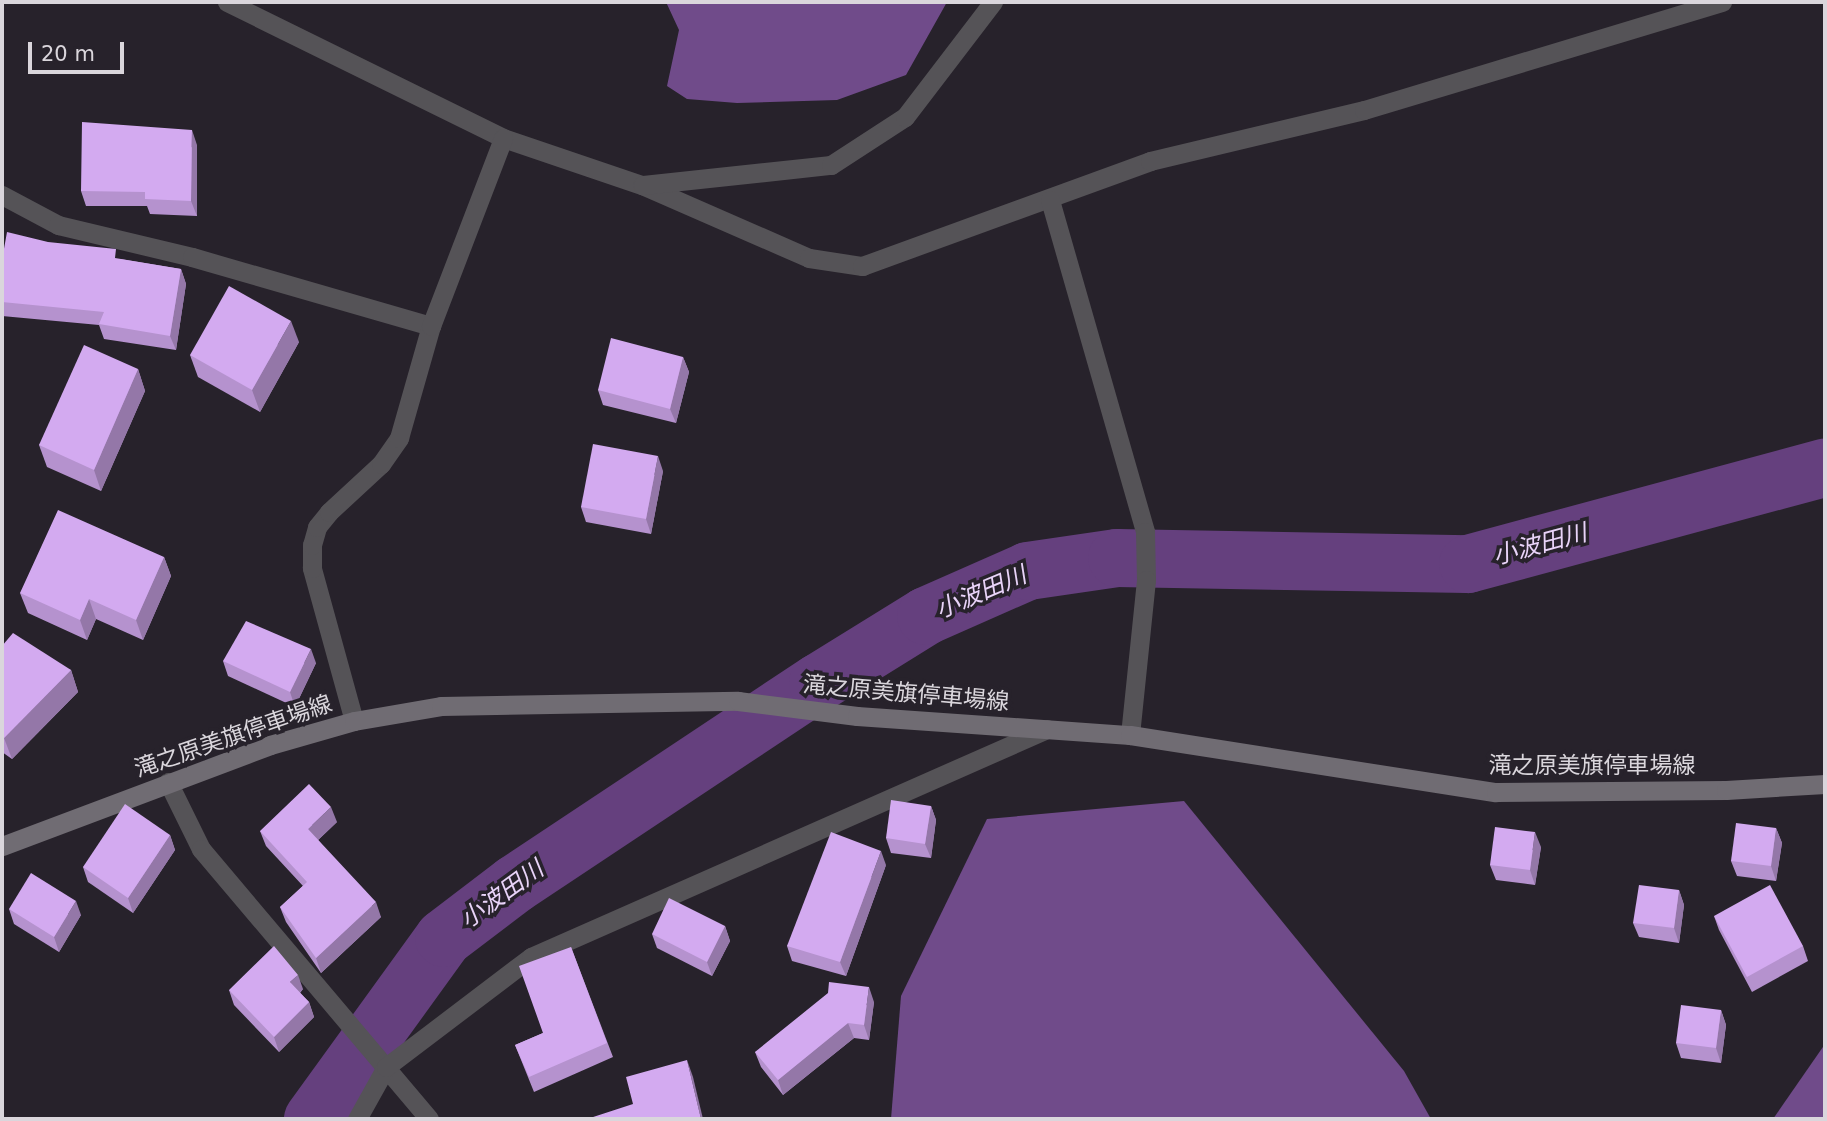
<!DOCTYPE html>
<meta charset="utf-8">
<style>
body{margin:0}
#map{position:relative;width:1827px;height:1121px;overflow:hidden;background:#27222b;font-family:"DejaVu Sans","Noto Sans JP",sans-serif}
div>[style]{position:absolute}
.forest>*{inset:0;background:#704b8a}
.river>*{height:58px;margin:-29px;padding:0 29px;transform-origin:29px;border-radius:29px;background:#65407e}
.minor>*{height:19px;margin:-9.5px;padding:0 9.5px;transform-origin:9.5px;border-radius:9.5px;background:#555357}
.secondary>*{height:19px;margin:-9.5px;padding:0 9.5px;transform-origin:9.5px;border-radius:9.5px;background:#706c73}
.wall>*{inset:0;background:#b592ce}
.shaded-wall>*{inset:0;background:#9477a8}
.building>*{inset:0;background:#d3aaf0}
span{translate:-50% -50%;white-space:nowrap;text-align:center;line-height:1.15;-webkit-text-stroke:7px #27222b;paint-order:stroke}
.street-label{font-size:23px;color:#dad6dc}
.water-label{font-size:24px;color:#e9d4f9;font-style:italic}
.frame{position:absolute;inset:0;border:4px solid #dad6dc;pointer-events:none}
.scale{position:absolute;left:28px;top:42px;width:96px;height:32px;box-sizing:border-box;border:4px solid #dad6dc;border-top:0;padding-left:9px;font-size:21px;line-height:24px;white-space:nowrap;color:#dad6dc;-webkit-text-stroke:5px #27222b;paint-order:stroke}
</style>
<div id="map">
<div class="forest">
<div style="clip-path:polygon(666px 2px,947px 2px,906px 75px,837px 100px,737px 103px,687px 99px,667px 86px,679px 30px)"></div>
<div style="clip-path:polygon(1184px 801px,1404px 1071px,1431px 1119px,891px 1119px,901px 996px,987px 819px)"></div>
<div style="clip-path:polygon(1825px 1044px,1825px 1119px,1773px 1119px)"></div>
</div>
<div class="river">
<div style="left:313px;top:1119px;width:223px;rotate:-54.1deg"></div>
<div style="left:444px;top:938px;width:89px;rotate:-37.3deg"></div>
<div style="left:515px;top:884px;width:364px;rotate:-33.6deg"></div>
<div style="left:818px;top:683px;width:127px;rotate:-31.8deg"></div>
<div style="left:926px;top:616px;width:111px;rotate:-23.8deg"></div>
<div style="left:1028px;top:571px;width:90px;rotate:-8.3deg"></div>
<div style="left:1117px;top:558px;width:351px;rotate:1deg"></div>
<div style="left:1468px;top:564px;width:370px;rotate:-15.1deg"></div>
</div>
<div class="minor">
<div style="left:227px;top:2px;width:308px;rotate:26.2deg"></div>
<div style="left:503px;top:138px;width:147px;rotate:18.7deg"></div>
<div style="left:642px;top:185px;width:182px;rotate:23.6deg"></div>
<div style="left:809px;top:258px;width:54px;rotate:8.6deg"></div>
<div style="left:862px;top:266px;width:307px;rotate:-20deg"></div>
<div style="left:1150px;top:161px;width:220px;rotate:-13.4deg"></div>
<div style="left:1364px;top:110px;width:374px;rotate:-16.8deg"></div>
<div style="left:643px;top:185px;width:189px;rotate:-6.1deg"></div>
<div style="left:831px;top:165px;width:88px;rotate:-33deg"></div>
<div style="left:905px;top:117px;width:145px;rotate:-52.6deg"></div>
<div style="left:2px;top:195px;width:64px;rotate:28.2deg"></div>
<div style="left:58px;top:225px;width:138px;rotate:13.4deg"></div>
<div style="left:192px;top:257px;width:249px;rotate:16.1deg"></div>
<div style="left:1050px;top:200px;width:345px;rotate:74deg"></div>
<div style="left:1145px;top:532px;width:48px;rotate:88.8deg"></div>
<div style="left:1146px;top:580px;width:156px;rotate:95.9deg"></div>
<div style="left:354px;top:721px;width:159px;rotate:-105.4deg"></div>
<div style="left:312px;top:568px;width:23px;rotate:-90deg"></div>
<div style="left:312px;top:545px;width:19px;rotate:-74deg"></div>
<div style="left:317px;top:527px;width:19px;rotate:-51deg"></div>
<div style="left:329px;top:512px;width:71px;rotate:-42.7deg"></div>
<div style="left:381px;top:464px;width:32px;rotate:-55deg"></div>
<div style="left:399px;top:438px;width:116px;rotate:-74.1deg"></div>
<div style="left:431px;top:326px;width:201px;rotate:-69deg"></div>
<div style="left:168px;top:782px;width:75px;rotate:63.8deg"></div>
<div style="left:201px;top:849px;width:353px;rotate:49.8deg"></div>
<div style="left:357px;top:1119px;width:60px;rotate:-60.9deg"></div>
<div style="left:386px;top:1067px;width:182px;rotate:-37.2deg"></div>
<div style="left:531px;top:957px;width:564px;rotate:-23.84deg"></div>
</div>
<div class="secondary">
<div style="left:2px;top:846px;width:286px;rotate:-20.6deg"></div>
<div style="left:270px;top:745px;width:87px;rotate:-15.9deg"></div>
<div style="left:354px;top:721px;width:88px;rotate:-9.8deg"></div>
<div style="left:441px;top:706px;width:297px;rotate:-1deg"></div>
<div style="left:738px;top:701px;width:120px;rotate:7.2deg"></div>
<div style="left:857px;top:716px;width:274px;rotate:4deg"></div>
<div style="left:1130px;top:735px;width:370px;rotate:8.9deg"></div>
<div style="left:1496px;top:792px;width:230px;rotate:-0.5deg"></div>
<div style="left:1726px;top:790px;width:99px;rotate:-3.5deg"></div>
</div>
<div class="wall">
<div style="clip-path:polygon(197px 145px,197px 216px,150px 214px,147px 206px,86px 206px,81px 191px)"></div>
<div style="clip-path:polygon(120px 259px,181px 269px,186px 284px,176px 350px,104px 339px,99px 325px,2px 316px,2px 260px)"></div>
<div style="clip-path:polygon(299px 342px,260px 412px,198px 377px,190px 355px)"></div>
<div style="clip-path:polygon(683px 357px,689px 372px,676px 423px,603px 405px,598px 390px)"></div>
<div style="clip-path:polygon(138px 369px,145px 391px,101px 491px,47px 467px,39px 445px)"></div>
<div style="clip-path:polygon(663px 471px,651px 534px,586px 522px,581px 507px)"></div>
<div style="clip-path:polygon(164px 557px,171px 576px,143px 640px,96px 619px,87px 640px,28px 613px,20px 593px)"></div>
<div style="clip-path:polygon(2px 646px,71px 670px,78px 692px,12px 759px,2px 752px)"></div>
<div style="clip-path:polygon(223px 661px,316px 663px,295px 707px,228px 676px)"></div>
<div style="clip-path:polygon(931px 806px,936px 820px,931px 858px,891px 853px,886px 838px)"></div>
<div style="clip-path:polygon(337px 822px,318px 840px,381px 917px,321px 973px,286px 922px,280px 907px,303px 886px,266px 846px,260px 831px)"></div>
<div style="clip-path:polygon(1776px 828px,1782px 843px,1776px 881px,1737px 876px,1731px 861px)"></div>
<div style="clip-path:polygon(170px 835px,175px 850px,133px 913px,88px 882px,83px 867px)"></div>
<div style="clip-path:polygon(1541px 847px,1535px 885px,1496px 880px,1490px 865px)"></div>
<div style="clip-path:polygon(886px 865px,846px 976px,792px 961px,787px 946px)"></div>
<div style="clip-path:polygon(1679px 890px,1684px 905px,1679px 943px,1639px 937px,1633px 923px)"></div>
<div style="clip-path:polygon(9px 909px,81px 915px,59px 952px,14px 924px)"></div>
<div style="clip-path:polygon(1714px 916px,1803px 946px,1808px 961px,1752px 992px,1719px 930px)"></div>
<div style="clip-path:polygon(725px 926px,730px 941px,712px 976px,657px 948px,652px 934px)"></div>
<div style="clip-path:polygon(571px 947px,613px 1057px,534px 1092px,515px 1045px,543px 1033px)"></div>
<div style="clip-path:polygon(303px 989px,300px 993px,309px 1002px,314px 1017px,279px 1052px,234px 1005px,229px 990px)"></div>
<div style="clip-path:polygon(874px 1002px,869px 1040px,854px 1038px,783px 1095px,761px 1067px,755px 1052px)"></div>
<div style="clip-path:polygon(1721px 1010px,1726px 1025px,1721px 1063px,1681px 1058px,1676px 1043px)"></div>
</div>
<div class="shaded-wall">
<div style="clip-path:polygon(192px 130px,197px 145px,197px 216px,191px 201px)"></div>
<div style="clip-path:polygon(181px 269px,186px 284px,176px 350px,170px 336px)"></div>
<div style="clip-path:polygon(291px 321px,299px 342px,260px 412px,252px 390px)"></div>
<div style="clip-path:polygon(683px 357px,689px 372px,676px 423px,670px 409px)"></div>
<div style="clip-path:polygon(138px 369px,145px 391px,101px 491px,94px 470px)"></div>
<div style="clip-path:polygon(658px 456px,663px 471px,651px 534px,646px 519px)"></div>
<div style="clip-path:polygon(164px 557px,171px 576px,143px 640px,136px 620px)"></div>
<div style="clip-path:polygon(89px 599px,96px 619px,87px 640px,80px 620px)"></div>
<div style="clip-path:polygon(311px 649px,316px 663px,295px 707px,290px 692px)"></div>
<div style="clip-path:polygon(71px 670px,78px 692px,12px 759px,4px 738px)"></div>
<div style="clip-path:polygon(931px 806px,936px 820px,931px 858px,925px 844px)"></div>
<div style="clip-path:polygon(331px 807px,337px 822px,314px 844px,308px 829px)"></div>
<div style="clip-path:polygon(1776px 828px,1782px 843px,1776px 881px,1771px 866px)"></div>
<div style="clip-path:polygon(1535px 832px,1541px 847px,1535px 885px,1530px 870px)"></div>
<div style="clip-path:polygon(170px 835px,175px 850px,133px 913px,128px 898px)"></div>
<div style="clip-path:polygon(881px 851px,886px 865px,846px 976px,840px 962px)"></div>
<div style="clip-path:polygon(1679px 890px,1684px 905px,1679px 943px,1674px 928px)"></div>
<div style="clip-path:polygon(76px 901px,81px 915px,59px 952px,54px 937px)"></div>
<div style="clip-path:polygon(376px 902px,381px 917px,321px 973px,316px 958px)"></div>
<div style="clip-path:polygon(725px 926px,730px 941px,712px 976px,707px 962px)"></div>
<div style="clip-path:polygon(298px 975px,303px 989px,295px 997px,290px 982px)"></div>
<div style="clip-path:polygon(869px 987px,874px 1002px,869px 1040px,864px 1025px)"></div>
<div style="clip-path:polygon(309px 1002px,314px 1017px,279px 1052px,274px 1037px)"></div>
<div style="clip-path:polygon(1721px 1010px,1726px 1025px,1721px 1063px,1716px 1048px)"></div>
<div style="clip-path:polygon(848px 1023px,854px 1038px,783px 1095px,778px 1080px)"></div>
<div style="clip-path:polygon(687px 1060px,693px 1077px,703px 1119px,701px 1119px)"></div>
</div>
<div class="building">
<div style="clip-path:polygon(82px 122px,192px 130px,191px 201px,145px 199px,145px 192px,81px 191px)"></div>
<div style="clip-path:polygon(7px 232px,48px 242px,116px 249px,115px 258px,181px 269px,170px 336px,99px 324px,104px 312px,2px 302px,2px 260px)"></div>
<div style="clip-path:polygon(229px 286px,291px 321px,252px 390px,190px 355px)"></div>
<div style="clip-path:polygon(611px 338px,683px 357px,670px 409px,598px 390px)"></div>
<div style="clip-path:polygon(84px 345px,138px 369px,94px 470px,39px 445px)"></div>
<div style="clip-path:polygon(593px 444px,658px 456px,646px 519px,581px 507px)"></div>
<div style="clip-path:polygon(58px 510px,164px 557px,136px 620px,89px 599px,80px 620px,20px 593px)"></div>
<div style="clip-path:polygon(246px 621px,311px 649px,290px 692px,223px 661px)"></div>
<div style="clip-path:polygon(13px 633px,71px 670px,4px 738px,2px 736px,2px 646px)"></div>
<div style="clip-path:polygon(309px 784px,331px 807px,308px 829px,376px 902px,316px 958px,280px 907px,307px 882px,260px 831px)"></div>
<div style="clip-path:polygon(891px 800px,931px 806px,925px 844px,886px 838px)"></div>
<div style="clip-path:polygon(125px 804px,170px 835px,128px 898px,83px 867px)"></div>
<div style="clip-path:polygon(1736px 823px,1776px 828px,1771px 866px,1731px 861px)"></div>
<div style="clip-path:polygon(1495px 827px,1535px 832px,1530px 870px,1490px 865px)"></div>
<div style="clip-path:polygon(831px 832px,881px 851px,840px 962px,787px 946px)"></div>
<div style="clip-path:polygon(31px 873px,76px 901px,54px 937px,9px 909px)"></div>
<div style="clip-path:polygon(1639px 885px,1679px 890px,1674px 928px,1633px 923px)"></div>
<div style="clip-path:polygon(1770px 885px,1803px 946px,1747px 977px,1714px 916px)"></div>
<div style="clip-path:polygon(669px 898px,725px 926px,707px 962px,652px 934px)"></div>
<div style="clip-path:polygon(274px 946px,298px 975px,290px 982px,309px 1002px,274px 1037px,229px 990px)"></div>
<div style="clip-path:polygon(571px 947px,607px 1043px,529px 1077px,515px 1045px,543px 1033px,519px 966px)"></div>
<div style="clip-path:polygon(829px 982px,869px 987px,864px 1025px,848px 1023px,778px 1080px,755px 1052px,828px 993px)"></div>
<div style="clip-path:polygon(1681px 1005px,1721px 1010px,1716px 1048px,1676px 1043px)"></div>
<div style="clip-path:polygon(687px 1060px,701px 1119px,587px 1119px,633px 1104px,626px 1077px)"></div>
</div>
<div class="street-label">
<span style="left:906px;top:693px;rotate:5deg">滝之原美旗停車場線</span>
<span style="left:233px;top:736px;rotate:-19deg">滝之原美旗停車場線</span>
<span style="left:1592px;top:765px">滝之原美旗停車場線</span>
</div>
<div class="water-label">
<span style="left:1540px;top:545px;rotate:-15deg">小波田川</span>
<span style="left:981px;top:593px;rotate:-23deg">小波田川</span>
<span style="left:502px;top:895px;rotate:-36deg">小波田川</span>
</div>
<div class="frame"></div>
<div class="scale">20 m</div>
</div>
